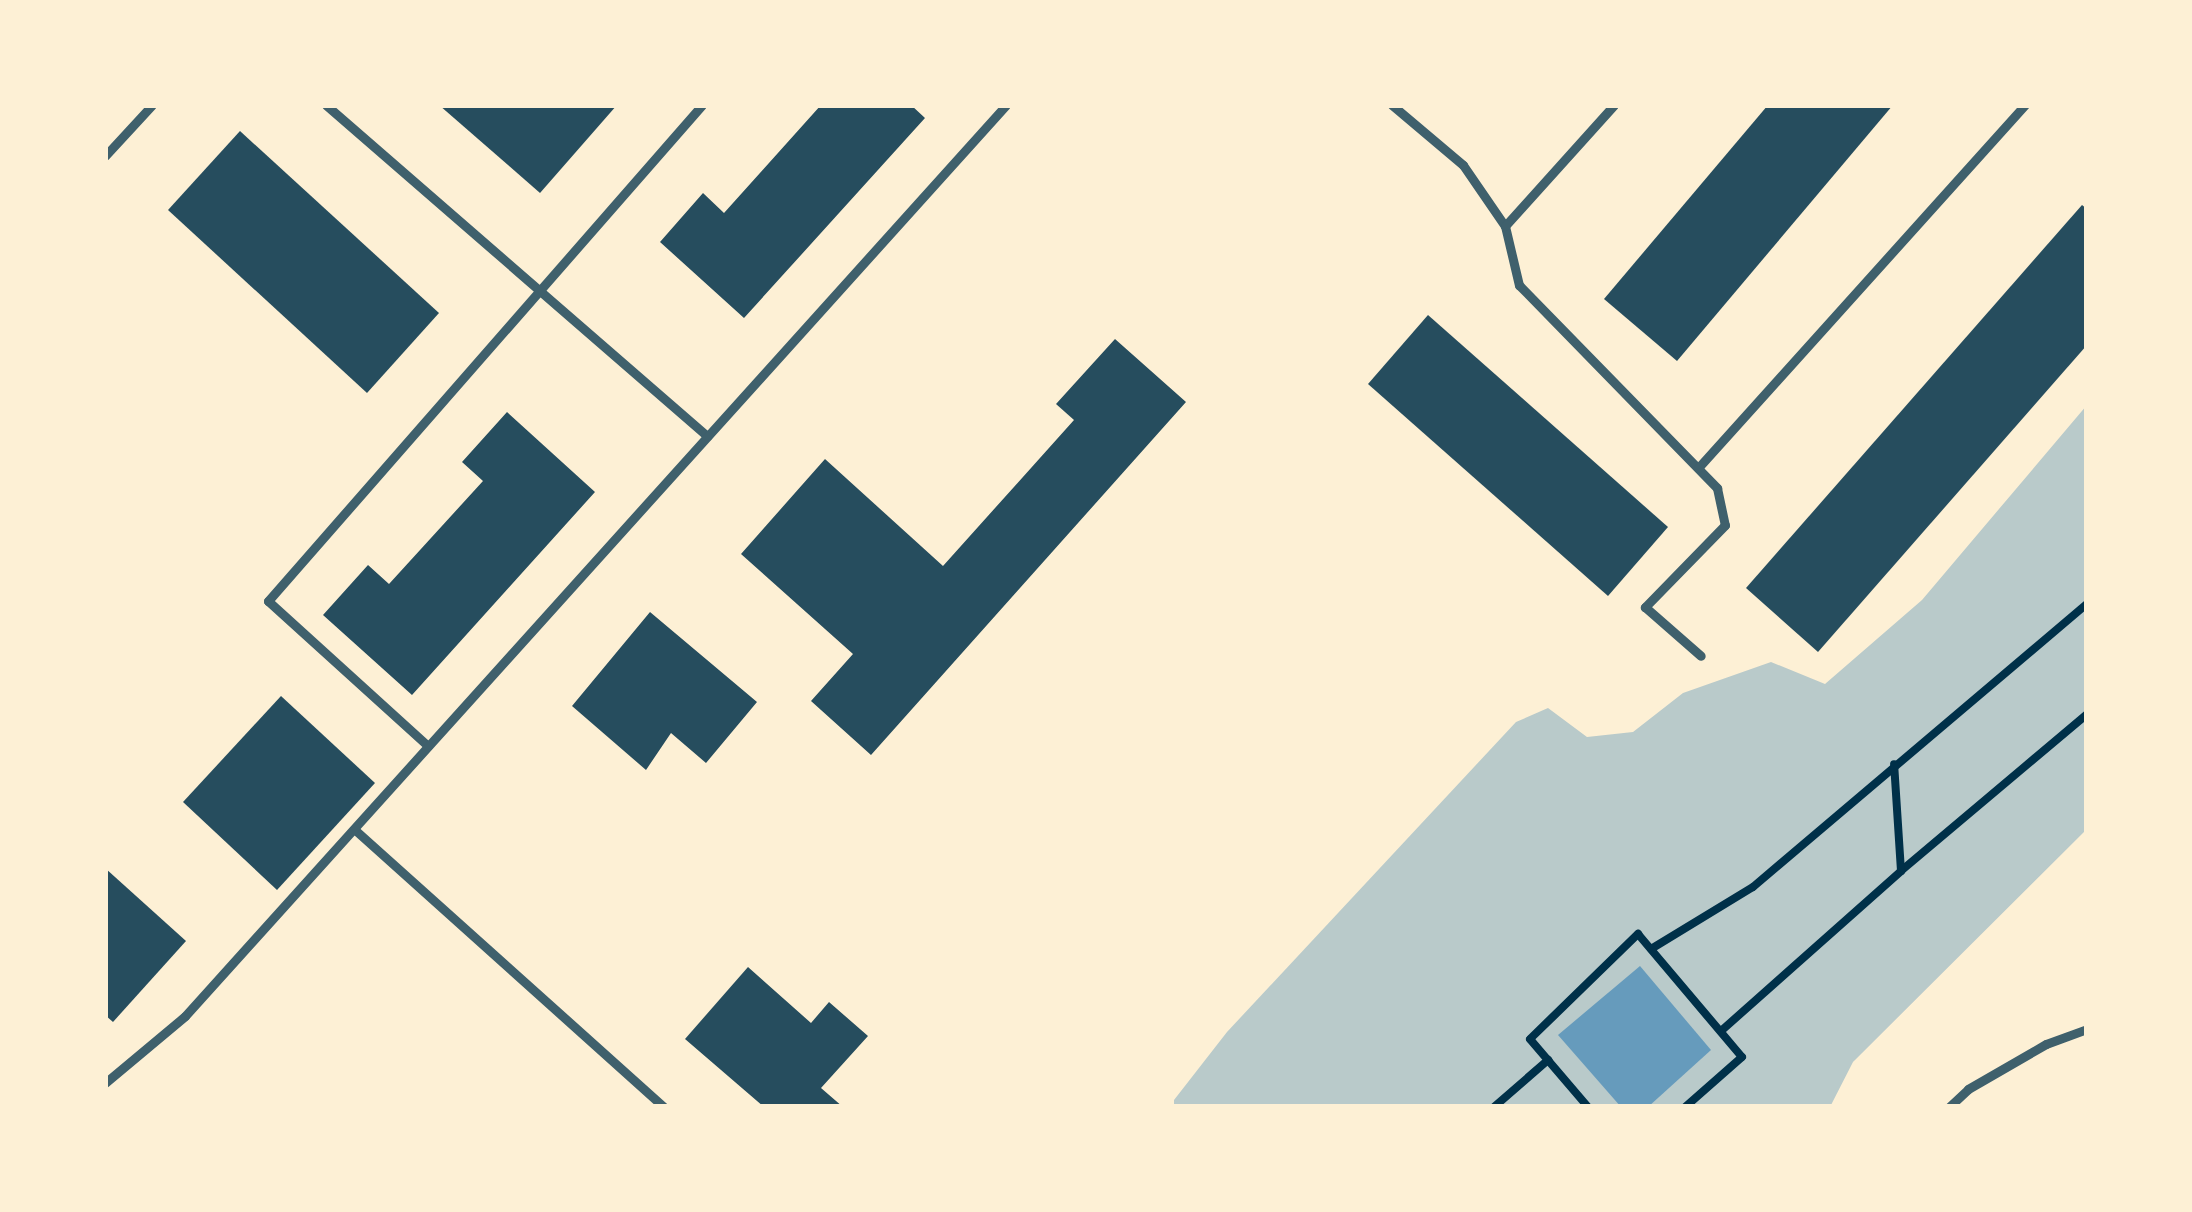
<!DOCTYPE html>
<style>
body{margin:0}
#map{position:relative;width:2192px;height:1212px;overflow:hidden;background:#fdf0d5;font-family:"Noto Sans",sans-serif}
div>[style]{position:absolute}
.green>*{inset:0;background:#b9caca}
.water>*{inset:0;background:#669bbc}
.building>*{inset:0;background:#264d5e}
.path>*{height:8px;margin:-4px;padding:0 4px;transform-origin:4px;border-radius:4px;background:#003049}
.service>*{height:9px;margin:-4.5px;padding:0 4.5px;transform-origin:4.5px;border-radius:4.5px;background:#3f606c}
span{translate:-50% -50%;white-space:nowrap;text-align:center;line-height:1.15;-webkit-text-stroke:12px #fdf0d5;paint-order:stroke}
.frame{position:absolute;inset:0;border:108px solid #fdf0d5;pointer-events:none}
</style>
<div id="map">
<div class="green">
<div style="clip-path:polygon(2087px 405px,2087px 829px,1853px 1062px,1830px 1107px,1174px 1107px,1174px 1100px,1227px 1032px,1516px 722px,1548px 708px,1587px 737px,1633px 732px,1683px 693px,1771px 662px,1825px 684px,1922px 600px)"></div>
</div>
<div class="water">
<div style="clip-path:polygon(1640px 966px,1711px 1050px,1648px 1107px,1621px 1107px,1558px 1035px)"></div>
</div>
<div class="building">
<div style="clip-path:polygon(439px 105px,617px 105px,540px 193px)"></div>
<div style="clip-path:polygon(821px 105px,911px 105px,925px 118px,744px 318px,660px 242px,703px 193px,724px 213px)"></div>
<div style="clip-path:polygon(1768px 105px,1893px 105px,1677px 361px,1604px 299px)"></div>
<div style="clip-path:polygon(240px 131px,439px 313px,367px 393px,168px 210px)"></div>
<div style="clip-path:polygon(2082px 205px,2087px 209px,2087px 345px,1818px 652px,1746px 588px)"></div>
<div style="clip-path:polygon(1428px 315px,1668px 527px,1608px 596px,1368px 384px)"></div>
<div style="clip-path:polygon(1115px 339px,1186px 402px,871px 755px,811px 701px,853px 654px,741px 554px,825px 459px,943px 566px,1074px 420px,1056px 404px)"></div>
<div style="clip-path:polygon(507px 412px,595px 492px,412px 695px,323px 615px,368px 565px,389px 584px,483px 481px,462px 462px)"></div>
<div style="clip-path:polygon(650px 612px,757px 702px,706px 763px,671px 733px,646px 770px,572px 706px)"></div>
<div style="clip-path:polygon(281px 696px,375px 783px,277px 890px,183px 802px)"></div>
<div style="clip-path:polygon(105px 868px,186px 941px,113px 1022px,105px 1015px)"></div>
<div style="clip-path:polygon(748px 967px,811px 1023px,829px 1002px,868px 1036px,821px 1088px,843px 1107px,764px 1107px,685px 1039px)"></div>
</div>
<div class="path">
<div style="left:1902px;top:870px;width:242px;rotate:-40.1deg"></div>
<div style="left:1651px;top:949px;width:119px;rotate:-31.3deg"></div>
<div style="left:1753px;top:887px;width:438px;rotate:-40.3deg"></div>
<div style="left:1721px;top:1031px;width:241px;rotate:-41.6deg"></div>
<div style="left:1901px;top:871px;width:107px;rotate:-93.7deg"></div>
<div style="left:1494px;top:1107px;width:72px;rotate:-41deg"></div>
<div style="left:1588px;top:1107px;width:89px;rotate:-130.5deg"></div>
<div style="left:1530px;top:1039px;width:151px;rotate:-44.2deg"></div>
<div style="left:1638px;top:934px;width:161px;rotate:49.8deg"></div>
<div style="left:1742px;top:1057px;width:76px;rotate:138.7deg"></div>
</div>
<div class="service">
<div style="left:326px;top:105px;width:505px;rotate:40.98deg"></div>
<div style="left:1392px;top:105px;width:93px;rotate:40.2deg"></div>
<div style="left:1463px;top:165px;width:74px;rotate:55.5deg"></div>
<div style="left:1505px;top:226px;width:61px;rotate:76.7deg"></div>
<div style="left:1519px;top:285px;width:284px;rotate:45.7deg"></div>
<div style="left:1717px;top:488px;width:38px;rotate:78deg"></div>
<div style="left:1725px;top:525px;width:115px;rotate:134.3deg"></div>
<div style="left:1645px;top:607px;width:74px;rotate:41.2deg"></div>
<div style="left:105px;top:156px;width:69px;rotate:-47.3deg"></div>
<div style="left:1505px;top:226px;width:163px;rotate:-48deg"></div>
<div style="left:1698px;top:468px;width:489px;rotate:-48deg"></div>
<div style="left:428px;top:746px;width:216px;rotate:-137.8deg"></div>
<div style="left:268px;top:601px;width:659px;rotate:-48.81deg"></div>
<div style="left:354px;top:829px;width:416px;rotate:41.9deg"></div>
<div style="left:105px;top:1083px;width:104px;rotate:-39.9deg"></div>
<div style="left:185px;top:1016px;width:1226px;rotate:-47.97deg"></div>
<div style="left:1949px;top:1107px;width:26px;rotate:-43deg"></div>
<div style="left:1968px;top:1089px;width:90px;rotate:-30deg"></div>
<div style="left:2046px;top:1044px;width:44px;rotate:-20.1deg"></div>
</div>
<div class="frame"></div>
</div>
